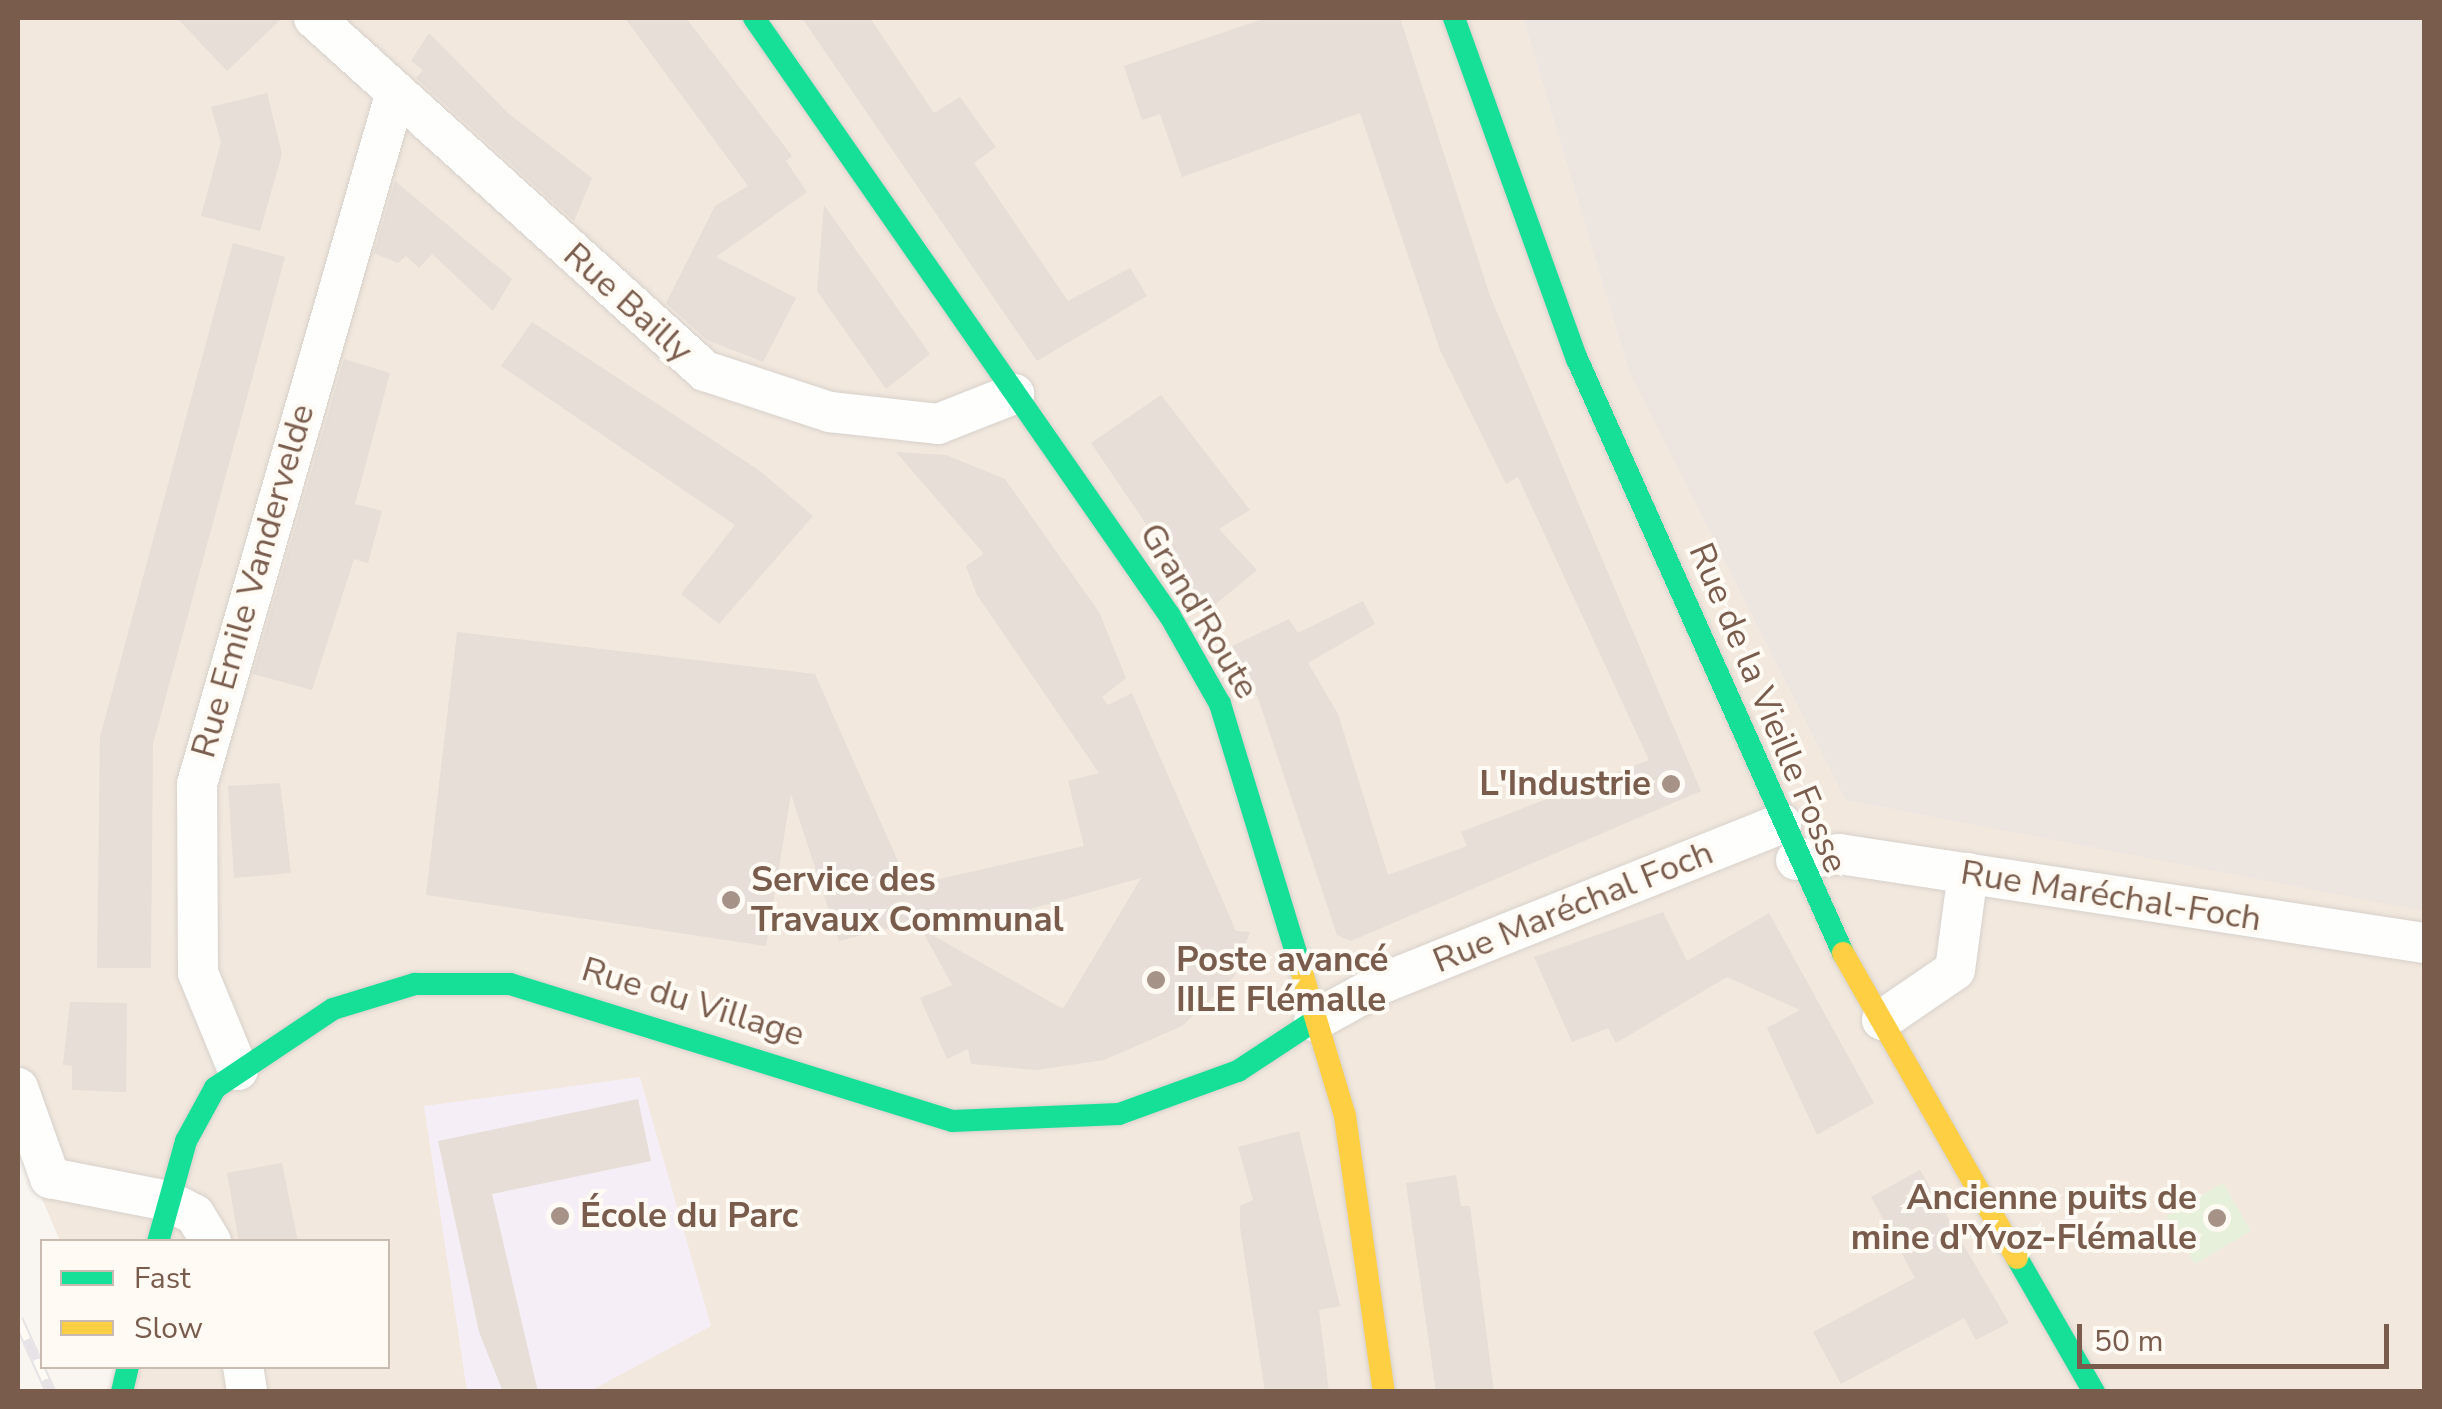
<!DOCTYPE html>
<meta charset="utf-8">
<style>
body{margin:0}
#map{position:relative;width:2442px;height:1409px;overflow:hidden;background:#f9f5f0;font-family:"Nunito Sans",sans-serif}
div>[style]{position:absolute}
.residential>*{inset:0;background:#f2e8de}
.industrial>*{inset:0;background:#ede5e0}
.education>*{inset:0;background:#f6eef6}
.green>*{inset:0;background:#e7f0db}
.building>*{inset:0;background:#e6ded7}
.roads{filter:drop-shadow(0 0 2px #d7d1cb) drop-shadow(0 0 2px #d7d1cb)}
.street>*{height:40px;margin:-20px;padding:0 20px;transform-origin:20px;border-radius:20px;background:#fefefd}
.fast>*{height:22px;margin:-11px;padding:0 11px;transform-origin:11px;border-radius:11px;background:#16e098}
.slow>*{height:22px;margin:-11px;padding:0 11px;transform-origin:11px;border-radius:11px;background:#ffcf43}
.rail>*{height:11px;margin-top:-5.5px;transform-origin:0;background:repeating-linear-gradient(90deg,#fffaf3 0 22px,#e6e3e7 0 44px);box-sizing:border-box;border-block:2px solid #e6e3e7}
.dots>*{width:28px;height:28px;translate:-50% -50%;box-sizing:border-box;border:5px solid #fffaf3;border-radius:50%}
span{translate:-50% -50%;white-space:nowrap;text-align:center;line-height:1.15;-webkit-text-stroke:8px #fffaf3;paint-order:stroke}
.street-label{font-size:35px;color:#7a5c4d}
.poi-label{font-size:35px;color:#7a5c4d;font-weight:700}
.right{translate:-100% -50%;text-align:right}
.left{translate:0 -50%;text-align:left}
.frame{position:absolute;inset:0;border:20px solid #7a5c4d;pointer-events:none}
.legend{position:absolute;left:40px;top:1239px;width:350px;height:130px;box-sizing:border-box;background:#fffaf3;border:2px solid #cabbb1;margin:0;padding:12px 18px;list-style:none;font-size:30px;color:#7a5c4d}
.legend li{display:flex;align-items:center;gap:20px;height:50px}
.legend b{width:50px;border:2px solid #cabbb1}
.scale{position:absolute;left:2077px;top:1324px;width:312px;height:45px;box-sizing:border-box;border:5px solid #7a5c4d;border-top:0;padding-left:12px;font-size:30px;line-height:35px;white-space:nowrap;color:#7a5c4d;-webkit-text-stroke:8px #fffaf3;paint-order:stroke}
</style>
<div id="map">
<div class="residential">
<div style="clip-path:polygon(18px 18px,1523px 18px,1629px 372px,1845px 800px,2424px 909px,2424px 1391px,125px 1391px,114px 1367px,388px 1366px,388px 1242px,60px 1241px,18px 1142px)"></div>
</div>
<div class="industrial">
<div style="clip-path:polygon(1523px 18px,2424px 18px,2424px 911px,1845px 800px,1629px 372px)"></div>
</div>
<div class="education">
<div style="clip-path:polygon(640px 1077px,711px 1326px,590px 1391px,467px 1391px,424px 1106px)"></div>
</div>
<div class="green">
<div style="clip-path:polygon(2223px 1183px,2251px 1231px,2195px 1264px,2166px 1216px)"></div>
</div>
<div class="building">
<div style="clip-path:polygon(177px 18px,282px 18px,227px 71px)"></div>
<div style="clip-path:polygon(625px 18px,686px 18px,792px 156px,786px 161px,807px 192px,716px 257px,796px 298px,763px 362px,707px 340px,666px 303px,715px 206px,748px 186px)"></div>
<div style="clip-path:polygon(802px 18px,870px 18px,934px 113px,960px 97px,996px 147px,974px 163px,1068px 301px,1130px 268px,1147px 296px,1037px 361px)"></div>
<div style="clip-path:polygon(1266px 18px,1400px 18px,1490px 296px,1701px 791px,1351px 941px,1337px 935px,1258px 698px,1228px 648px,1289px 619px,1298px 633px,1363px 601px,1375px 624px,1308px 663px,1338px 714px,1388px 875px,1467px 846px,1461px 832px,1649px 760px,1518px 477px,1506px 484px,1440px 350px,1360px 113px,1182px 177px,1160px 114px,1142px 120px,1124px 66px)"></div>
<div style="clip-path:polygon(429px 33px,509px 114px,592px 178px,574px 221px,416px 78px,423px 70px,411px 61px)"></div>
<div style="clip-path:polygon(267px 93px,282px 154px,260px 231px,201px 216px,221px 142px,211px 107px)"></div>
<div style="clip-path:polygon(395px 181px,512px 279px,493px 311px,432px 254px,419px 268px,406px 256px,398px 263px,374px 253px)"></div>
<div style="clip-path:polygon(824px 205px,930px 354px,886px 389px,817px 291px)"></div>
<div style="clip-path:polygon(233px 243px,285px 257px,153px 744px,151px 968px,97px 968px,100px 737px)"></div>
<div style="clip-path:polygon(532px 322px,760px 471px,813px 516px,719px 624px,681px 594px,735px 525px,501px 366px)"></div>
<div style="clip-path:polygon(344px 359px,390px 373px,355px 504px,382px 511px,368px 563px,354px 559px,312px 690px,253px 674px)"></div>
<div style="clip-path:polygon(1161px 395px,1250px 510px,1219px 529px,1257px 570px,1206px 612px,1091px 443px)"></div>
<div style="clip-path:polygon(evenodd,896px 452px,946px 455px,1005px 479px,1099px 612px,1126px 678px,1102px 697px,1108px 705px,1132px 693px,1236px 931px,1250px 932px,1234px 977px,1182px 1026px,1104px 1060px,1036px 1070px,971px 1064px,968px 1049px,947px 1059px,920px 998px,952px 985px,917px 921px,839px 941px,791px 794px,766px 946px,426px 895px,457px 632px,815px 674px,909px 886px,1084px 846px,1068px 781px,1099px 773px,977px 595px,966px 566px,984px 554px,896px 452px,1141px 878px,1063px 1009px,934px 936px,1141px 878px)"></div>
<div style="clip-path:polygon(280px 783px,291px 873px,234px 878px,228px 786px)"></div>
<div style="clip-path:polygon(1663px 912px,1687px 961px,1769px 913px,1874px 1103px,1817px 1135px,1767px 1028px,1800px 1010px,1727px 977px,1616px 1043px,1608px 1028px,1572px 1042px,1534px 957px)"></div>
<div style="clip-path:polygon(70px 1002px,127px 1003px,126px 1092px,72px 1090px,72px 1066px,63px 1065px)"></div>
<div style="clip-path:polygon(638px 1099px,651px 1161px,492px 1194px,538px 1392px,503px 1392px,479px 1332px,438px 1141px)"></div>
<div style="clip-path:polygon(1299px 1131px,1340px 1306px,1319px 1310px,1329px 1392px,1265px 1392px,1240px 1227px,1240px 1206px,1253px 1200px,1238px 1147px)"></div>
<div style="clip-path:polygon(282px 1163px,298px 1242px,239px 1242px,227px 1173px)"></div>
<div style="clip-path:polygon(1920px 1170px,2009px 1323px,1976px 1340px,1964px 1318px,1841px 1384px,1813px 1332px,1915px 1278px,1871px 1197px)"></div>
<div style="clip-path:polygon(1456px 1175px,1461px 1206px,1470px 1206px,1494px 1392px,1436px 1392px,1406px 1183px)"></div>
</div>
<div class="roads">
<div class="street">
<div style="left:314px;top:18px;width:527px;rotate:42.08deg"></div>
<div style="left:705px;top:371px;width:132px;rotate:18.2deg"></div>
<div style="left:830px;top:412px;width:109px;rotate:6.3deg"></div>
<div style="left:938px;top:424px;width:82px;rotate:-21.5deg"></div>
<div style="left:1796px;top:860px;width:43px;rotate:-7.9deg"></div>
<div style="left:1839px;top:854px;width:592px;rotate:8.65deg"></div>
<div style="left:1882px;top:1020px;width:88px;rotate:-34.4deg"></div>
<div style="left:1955px;top:970px;width:98px;rotate:-82.4deg"></div>
<div style="left:1314px;top:1021px;width:79px;rotate:-28.8deg"></div>
<div style="left:1383px;top:983px;width:429px;rotate:-21.8deg"></div>
<div style="left:238px;top:1070px;width:105px;rotate:-112.4deg"></div>
<div style="left:198px;top:973px;width:189px;rotate:-90.3deg"></div>
<div style="left:197px;top:784px;width:717px;rotate:-73.97deg"></div>
<div style="left:18px;top:1088px;width:96px;rotate:70.4deg"></div>
<div style="left:50px;top:1178px;width:120px;rotate:11deg"></div>
<div style="left:168px;top:1201px;width:30px;rotate:27deg"></div>
<div style="left:195px;top:1215px;width:31px;rotate:59deg"></div>
<div style="left:243px;top:1366px;width:26px;rotate:81deg"></div>
</div>
<div class="fast">
<div style="left:754px;top:18px;width:728px;rotate:55.18deg"></div>
<div style="left:1170px;top:616px;width:101px;rotate:60.4deg"></div>
<div style="left:1220px;top:704px;width:274px;rotate:73deg"></div>
<div style="left:1454px;top:18px;width:363px;rotate:70.2deg"></div>
<div style="left:1577px;top:359px;width:651px;rotate:65.88deg"></div>
<div style="left:158px;top:1242px;width:105px;rotate:-74.5deg"></div>
<div style="left:186px;top:1141px;width:60px;rotate:-61.3deg"></div>
<div style="left:215px;top:1088px;width:142px;rotate:-33.8deg"></div>
<div style="left:333px;top:1009px;width:86px;rotate:-17deg"></div>
<div style="left:415px;top:984px;width:95px"></div>
<div style="left:510px;top:984px;width:463px;rotate:17.2deg"></div>
<div style="left:952px;top:1121px;width:167px;rotate:-2.4deg"></div>
<div style="left:1119px;top:1114px;width:127px;rotate:-19.9deg"></div>
<div style="left:1238px;top:1071px;width:91px;rotate:-33.3deg"></div>
<div style="left:2017px;top:1258px;width:155px;rotate:60.1deg"></div>
<div style="left:122px;top:1392px;width:27px;rotate:-77deg"></div>
</div>
<div class="slow">
<div style="left:1843px;top:953px;width:351px;rotate:60.3deg"></div>
<div style="left:1300px;top:966px;width:157px;rotate:73.3deg"></div>
<div style="left:1345px;top:1116px;width:279px;rotate:82deg"></div>
</div>
</div>
<div class="rail">
<div style="left:18px;top:1319px;width:80px;rotate:65.7deg"></div>
</div>
<div class="dots">
<div style="left:1671px;top:784px;background:#a69286"></div>
<div style="left:731px;top:900px;background:#a69286"></div>
<div style="left:1156px;top:980px;background:#a69286"></div>
<div style="left:560px;top:1216px;background:#a69286"></div>
<div style="left:2217px;top:1218px;background:#a69286"></div>
</div>
<div class="street-label">
<span style="left:628px;top:303px;rotate:42deg">Rue Bailly</span>
<span style="left:253px;top:581px;rotate:-74deg">Rue Emile Vandervelde</span>
<span style="left:1199px;top:611px;rotate:59deg">Grand'Route</span>
<span style="left:1768px;top:708px;rotate:67deg">Rue de la Vieille Fosse</span>
<span style="left:2111px;top:896px;rotate:9deg">Rue Maréchal-Foch</span>
<span style="left:1573px;top:907px;rotate:-22deg">Rue Maréchal Foch</span>
<span style="left:693px;top:1002px;rotate:17deg">Rue du Village</span>
</div>
<div class="poi-label">
<span class="right" style="left:1651px;top:784px">L'Industrie</span>
<span class="left" style="left:751px;top:900px">Service des<br>Travaux Communal</span>
<span class="left" style="left:1176px;top:980px">Poste avancé<br>IILE Flémalle</span>
<span class="right" style="left:2197px;top:1218px">Ancienne puits de<br>mine d'Yvoz-Flémalle</span>
<span class="left" style="left:580px;top:1216px">École du Parc</span>
</div>
<div class="frame"></div>
<ul class="legend">
<li><b style="height:12px;background:#16e098"></b>Fast</li>
<li><b style="height:12px;background:#ffcf43"></b>Slow</li>
</ul>
<div class="scale">50 m</div>
</div>
